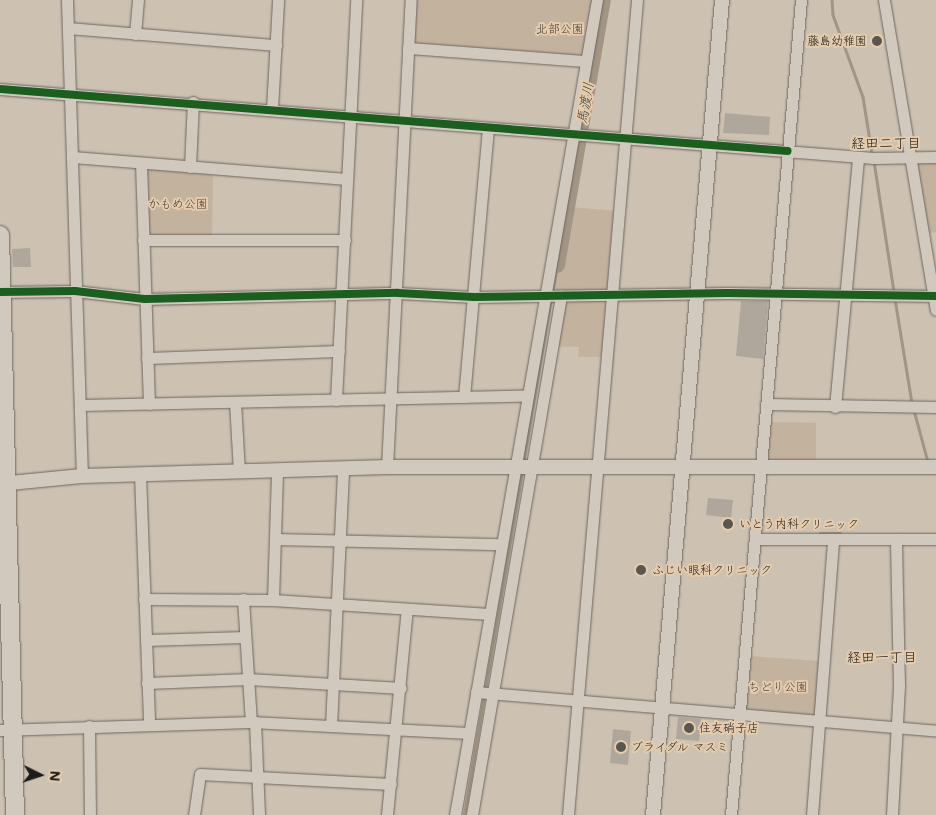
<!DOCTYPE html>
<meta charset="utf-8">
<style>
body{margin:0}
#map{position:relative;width:936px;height:815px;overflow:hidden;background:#cdc1b1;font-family:Mali,"Klee One",sans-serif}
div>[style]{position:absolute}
.green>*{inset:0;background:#c3b29e}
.stream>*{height:2.5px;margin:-1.25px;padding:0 1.25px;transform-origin:1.25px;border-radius:1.25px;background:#a39584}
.river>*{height:16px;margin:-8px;padding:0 8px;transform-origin:8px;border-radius:8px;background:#a39584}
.building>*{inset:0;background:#b0a79c}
.roads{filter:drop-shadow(0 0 1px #6c665f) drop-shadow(0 0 1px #6c665f)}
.minor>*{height:11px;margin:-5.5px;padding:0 5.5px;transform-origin:5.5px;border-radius:5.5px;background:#d2c9be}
.tertiary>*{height:14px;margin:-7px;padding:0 7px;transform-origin:7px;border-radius:7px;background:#d2c9be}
.trunk>*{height:18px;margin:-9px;padding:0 9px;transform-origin:9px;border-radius:9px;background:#d2c9be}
.cycleway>*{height:8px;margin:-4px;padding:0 4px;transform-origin:4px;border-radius:4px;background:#1b5e20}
.dots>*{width:14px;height:14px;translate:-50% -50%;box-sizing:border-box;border:2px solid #e6ccad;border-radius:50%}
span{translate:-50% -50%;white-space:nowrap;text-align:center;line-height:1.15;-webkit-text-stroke:4px #e6ccad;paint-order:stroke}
.park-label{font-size:12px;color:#443e38}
.poi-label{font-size:12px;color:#1c1c1c}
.right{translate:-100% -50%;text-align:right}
.left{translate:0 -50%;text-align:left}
.water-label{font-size:14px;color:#45403a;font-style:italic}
.neighbourhood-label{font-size:14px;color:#1c1c1c}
.north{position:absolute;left:15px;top:750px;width:50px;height:50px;-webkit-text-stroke:4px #e6ccad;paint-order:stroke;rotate:94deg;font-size:14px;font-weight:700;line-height:20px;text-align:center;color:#1c1c1c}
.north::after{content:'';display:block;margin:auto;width:18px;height:22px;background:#1c1c1c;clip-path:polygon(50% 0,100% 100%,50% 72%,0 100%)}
</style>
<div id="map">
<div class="green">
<div style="clip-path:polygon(414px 0,595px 0,585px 60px,411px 47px)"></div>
<div style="clip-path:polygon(936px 157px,936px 232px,923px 234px,910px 161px)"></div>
<div style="clip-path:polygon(141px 163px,213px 170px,212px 239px,143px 240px)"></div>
<div style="clip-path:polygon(570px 207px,618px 211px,602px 357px,578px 357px,579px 347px,552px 346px,561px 297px,552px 297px)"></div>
<div style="clip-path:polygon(769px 422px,816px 423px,816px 466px,766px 466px)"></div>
<div style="clip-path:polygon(748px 656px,820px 661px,815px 720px,744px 714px)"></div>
</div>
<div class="stream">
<div style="left:832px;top:0;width:15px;rotate:86deg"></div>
<div style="left:833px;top:15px;width:87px;rotate:69.9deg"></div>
<div style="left:863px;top:97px;width:57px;rotate:80.9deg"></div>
<div style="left:874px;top:161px;width:133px;rotate:81.3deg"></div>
<div style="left:552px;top:293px;width:28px;rotate:-80deg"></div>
<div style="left:895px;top:299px;width:105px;rotate:80.7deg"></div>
<div style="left:914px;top:410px;width:54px;rotate:74.9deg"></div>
<div style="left:523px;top:464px;width:167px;rotate:-80.4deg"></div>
<div style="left:820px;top:533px;width:21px"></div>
<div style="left:485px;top:690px;width:222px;rotate:-80.4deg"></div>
<div style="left:464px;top:815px;width:121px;rotate:-80.5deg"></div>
</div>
<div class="river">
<div style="left:557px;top:265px;width:269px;rotate:-80.2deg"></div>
</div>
<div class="building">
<div style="clip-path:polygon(725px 113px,770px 117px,769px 135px,723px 133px)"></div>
<div style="clip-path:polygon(30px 248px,31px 267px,13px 267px,12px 249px)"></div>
<div style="clip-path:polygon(741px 301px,768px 301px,763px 359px,736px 356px)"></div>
<div style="clip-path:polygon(708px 498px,733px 500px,731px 518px,706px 515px)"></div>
<div style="clip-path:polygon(678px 717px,701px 719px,699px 741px,676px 739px)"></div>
<div style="clip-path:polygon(613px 729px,631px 731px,628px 765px,610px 763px)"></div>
</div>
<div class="roads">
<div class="minor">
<div style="left:67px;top:0;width:476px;rotate:88.2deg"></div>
<div style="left:884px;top:0;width:314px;rotate:80.5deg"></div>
<div style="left:68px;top:28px;width:209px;rotate:4.7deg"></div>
<div style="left:135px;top:34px;width:34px;rotate:-85deg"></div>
<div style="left:408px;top:48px;width:178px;rotate:4.2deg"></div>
<div style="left:0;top:89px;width:876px;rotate:4.52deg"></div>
<div style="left:873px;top:158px;width:63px;rotate:-0.9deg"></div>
<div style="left:272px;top:109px;width:109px;rotate:-86.8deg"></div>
<div style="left:72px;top:157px;width:276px;rotate:4.6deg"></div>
<div style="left:141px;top:163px;width:241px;rotate:88.1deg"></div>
<div style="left:190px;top:167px;width:65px;rotate:-87.4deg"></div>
<div style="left:143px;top:240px;width:202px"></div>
<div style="left:0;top:292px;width:75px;rotate:-0.8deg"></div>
<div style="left:75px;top:291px;width:70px;rotate:6.5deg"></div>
<div style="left:145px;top:299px;width:253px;rotate:-1.4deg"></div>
<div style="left:398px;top:293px;width:76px;rotate:3deg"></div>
<div style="left:474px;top:297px;width:253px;rotate:-0.9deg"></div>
<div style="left:727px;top:293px;width:209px;rotate:0.8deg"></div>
<div style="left:147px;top:358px;width:192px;rotate:-2.1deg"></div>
<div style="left:464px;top:397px;width:270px;rotate:-84.9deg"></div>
<div style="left:336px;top:400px;width:400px;rotate:-87.1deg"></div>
<div style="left:235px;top:402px;width:69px;rotate:86.7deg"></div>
<div style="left:767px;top:404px;width:169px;rotate:1deg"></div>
<div style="left:80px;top:405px;width:448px;rotate:-1.2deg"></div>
<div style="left:835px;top:407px;width:251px;rotate:-84.7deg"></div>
<div style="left:387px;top:467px;width:468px;rotate:-87.1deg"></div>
<div style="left:140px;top:474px;width:249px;rotate:87.9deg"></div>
<div style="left:275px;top:539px;width:227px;rotate:1.3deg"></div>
<div style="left:756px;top:539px;width:180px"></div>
<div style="left:144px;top:599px;width:129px;rotate:0.4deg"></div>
<div style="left:273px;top:600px;width:217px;rotate:3.7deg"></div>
<div style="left:243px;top:599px;width:123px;rotate:86.3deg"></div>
<div style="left:273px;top:600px;width:130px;rotate:-88.2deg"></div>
<div style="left:146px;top:640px;width:99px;rotate:-1.7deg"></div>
<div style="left:147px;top:683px;width:101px;rotate:-2.3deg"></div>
<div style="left:248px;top:679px;width:153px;rotate:3.4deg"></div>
<div style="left:476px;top:692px;width:462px;rotate:4.8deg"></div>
<div style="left:255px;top:722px;width:93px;rotate:87.5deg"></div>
<div style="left:89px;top:726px;width:89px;rotate:89.4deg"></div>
<div style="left:331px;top:726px;width:258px;rotate:-87.3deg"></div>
<div style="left:0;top:730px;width:251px;rotate:-1.8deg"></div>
<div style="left:251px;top:722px;width:218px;rotate:2.9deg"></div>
<div style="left:194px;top:815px;width:41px;rotate:-81.7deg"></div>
<div style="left:200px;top:774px;width:191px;rotate:3deg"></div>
<div style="left:387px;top:815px;width:207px;rotate:-84.5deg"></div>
<div style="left:455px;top:815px;width:827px;rotate:-80.12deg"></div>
<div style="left:472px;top:815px;width:527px;rotate:-80.27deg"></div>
<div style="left:568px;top:815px;width:818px;rotate:-85.16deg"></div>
<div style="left:731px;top:815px;width:818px;rotate:-85.09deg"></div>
<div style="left:812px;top:815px;width:277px;rotate:-85.6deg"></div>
<div style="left:892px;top:815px;width:129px;rotate:-86.9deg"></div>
<div style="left:899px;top:686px;width:146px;rotate:-91.2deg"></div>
</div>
<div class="tertiary">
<div style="left:0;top:484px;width:82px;rotate:-5.6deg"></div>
<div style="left:82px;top:476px;width:305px;rotate:-1.7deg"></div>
<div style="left:387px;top:467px;width:549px"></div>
<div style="left:653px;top:815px;width:818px;rotate:-85.16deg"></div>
</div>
<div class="trunk">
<div style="left:0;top:235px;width:580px;rotate:88.52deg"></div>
</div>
</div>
<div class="cycleway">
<div style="left:0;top:89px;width:790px;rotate:4.5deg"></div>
<div style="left:0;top:292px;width:75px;rotate:-0.8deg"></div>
<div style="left:75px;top:291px;width:70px;rotate:6.5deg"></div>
<div style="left:145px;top:299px;width:253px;rotate:-1.4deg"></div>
<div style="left:398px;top:293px;width:76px;rotate:3deg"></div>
<div style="left:474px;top:297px;width:253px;rotate:-0.9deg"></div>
<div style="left:727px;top:293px;width:209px;rotate:0.8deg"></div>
</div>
<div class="dots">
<div style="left:877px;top:41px;background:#5a5650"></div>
<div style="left:728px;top:524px;background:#5a5650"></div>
<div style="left:641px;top:570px;background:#5a5650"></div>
<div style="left:689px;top:728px;background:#5a5650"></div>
<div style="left:621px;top:747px;background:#5a5650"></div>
</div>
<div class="park-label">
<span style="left:560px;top:29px">北部公園</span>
<span style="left:178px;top:204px">かもめ公園</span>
<span style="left:778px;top:687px">ちどり公園</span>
</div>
<div class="poi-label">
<span class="right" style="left:867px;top:41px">藤島幼稚園</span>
<span class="left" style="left:739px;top:524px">いとう内科クリニック</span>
<span class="left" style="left:652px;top:570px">ふじい眼科クリニック</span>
<span class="left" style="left:699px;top:728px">住友硝子店</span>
<span class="left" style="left:631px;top:747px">ブライダル マスミ</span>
</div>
<div class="water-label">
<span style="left:585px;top:103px;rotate:-80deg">馬渡川</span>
</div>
<div class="neighbourhood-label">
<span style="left:886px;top:143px">経田二丁目</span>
<span style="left:882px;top:657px">経田一丁目</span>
</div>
<div class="north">N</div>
</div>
